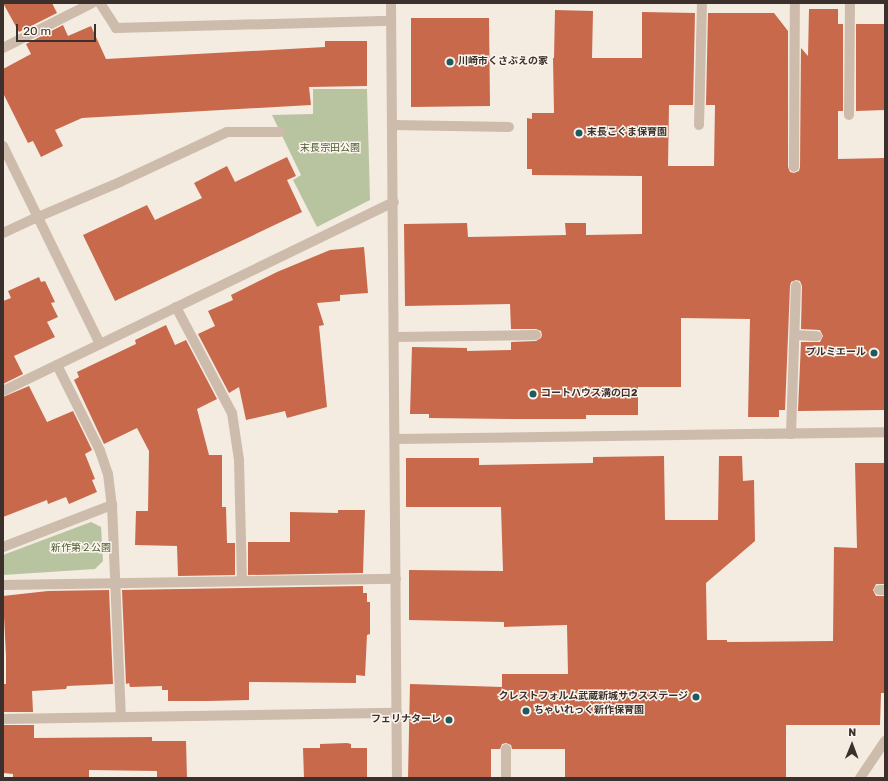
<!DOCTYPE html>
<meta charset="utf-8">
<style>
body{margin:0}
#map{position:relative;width:888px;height:781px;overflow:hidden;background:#f4ebe1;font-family:Rubik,"Noto Sans JP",sans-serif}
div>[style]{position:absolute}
.green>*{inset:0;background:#b8c4a0}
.building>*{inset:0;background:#c8694b}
.service>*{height:10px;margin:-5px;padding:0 5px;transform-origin:5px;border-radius:5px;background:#cdbbac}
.minor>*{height:10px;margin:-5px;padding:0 5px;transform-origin:5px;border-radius:5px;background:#cdbbac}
.dots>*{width:11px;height:11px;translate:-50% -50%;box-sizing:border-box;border:2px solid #fbf5ee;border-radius:50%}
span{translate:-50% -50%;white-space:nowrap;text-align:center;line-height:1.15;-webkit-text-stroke:3px #fbf5ee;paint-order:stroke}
.poi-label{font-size:10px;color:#3b302b;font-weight:700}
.left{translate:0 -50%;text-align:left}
.right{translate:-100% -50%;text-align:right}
.park-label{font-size:10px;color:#4a5a2e}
.frame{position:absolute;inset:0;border:4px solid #3b302b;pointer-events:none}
.north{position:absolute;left:832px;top:725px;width:40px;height:40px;-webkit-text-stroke:3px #fbf5ee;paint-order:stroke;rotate:1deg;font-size:11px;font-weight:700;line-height:16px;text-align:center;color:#3b302b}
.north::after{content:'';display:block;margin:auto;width:14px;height:18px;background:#3b302b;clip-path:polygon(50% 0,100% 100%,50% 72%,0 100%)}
.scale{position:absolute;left:16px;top:24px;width:80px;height:18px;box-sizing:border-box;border:2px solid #3b302b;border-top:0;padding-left:5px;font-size:12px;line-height:14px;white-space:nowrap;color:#3b302b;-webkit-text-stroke:3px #fbf5ee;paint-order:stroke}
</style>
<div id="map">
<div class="green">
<div style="clip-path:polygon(313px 89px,367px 89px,370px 200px,317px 227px,293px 180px,301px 175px,272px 115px,313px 114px)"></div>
<div style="clip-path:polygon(91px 522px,101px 527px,103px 561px,95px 569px,3px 575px,3px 555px)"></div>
</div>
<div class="building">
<div style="clip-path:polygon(3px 3px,52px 3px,57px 13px,19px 32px)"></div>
<div style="clip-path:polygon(809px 9px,838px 9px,838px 24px,843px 24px,843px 111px,838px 111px,838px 159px,885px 158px,885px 410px,798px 411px,801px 342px,820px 342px,823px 336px,820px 330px,801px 329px,802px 286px,800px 281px,796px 280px,791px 282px,790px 286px,785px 410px,779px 410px,779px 417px,748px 417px,750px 319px,681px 318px,681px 387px,638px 387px,638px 415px,586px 415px,586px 419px,516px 419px,429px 418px,429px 414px,410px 414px,412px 347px,467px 348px,467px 351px,511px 350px,511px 342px,536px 341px,541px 338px,542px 335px,541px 331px,536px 329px,511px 329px,510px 304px,405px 306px,404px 224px,467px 223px,468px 237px,566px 235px,565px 223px,586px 223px,586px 235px,642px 234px,642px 176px,532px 175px,532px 169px,527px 169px,527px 118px,532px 119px,532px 113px,554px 113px,553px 58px,554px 58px,555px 10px,593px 11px,592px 58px,642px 58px,642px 12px,695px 13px,693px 105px,669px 105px,668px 166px,714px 166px,715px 105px,706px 105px,708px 13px,774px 13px,788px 31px,788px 167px,790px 172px,794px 173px,799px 171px,800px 167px,801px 48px,808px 56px)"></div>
<div style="clip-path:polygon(411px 18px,489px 18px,490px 106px,411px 107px)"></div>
<div style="clip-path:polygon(856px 24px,885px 24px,885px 110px,856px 111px)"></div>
<div style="clip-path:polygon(63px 25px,68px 36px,91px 26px,106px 59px,325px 47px,325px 41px,367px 41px,367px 86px,309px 87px,311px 105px,82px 118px,55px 130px,63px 146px,41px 157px,33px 141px,28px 143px,3px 93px,3px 69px,31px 54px,26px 44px)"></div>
<div style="clip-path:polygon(287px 157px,296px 176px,287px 180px,302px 212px,115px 301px,83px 235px,147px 205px,155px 220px,202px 198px,194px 183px,227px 166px,235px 182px)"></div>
<div style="clip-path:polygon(364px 247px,368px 293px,340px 295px,340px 301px,317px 303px,324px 325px,319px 326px,327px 407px,287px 418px,285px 411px,246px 420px,239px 387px,229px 393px,198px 334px,215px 326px,208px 311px,233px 300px,231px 295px,277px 272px,330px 250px)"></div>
<div style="clip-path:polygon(39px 277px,41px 282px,45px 281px,55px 302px,51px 303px,58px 317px,47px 322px,55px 337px,14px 356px,23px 374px,3px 384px,3px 301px,11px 298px,8px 291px)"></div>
<div style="clip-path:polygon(166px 325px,175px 345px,186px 340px,217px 399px,197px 409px,209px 455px,222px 455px,222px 507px,226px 507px,227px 543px,235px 543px,235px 575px,178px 576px,177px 546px,135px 545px,136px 511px,148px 511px,149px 451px,137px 428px,104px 444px,74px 380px,79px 377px,77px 372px,136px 344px,135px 340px)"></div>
<div style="clip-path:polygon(29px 386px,47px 422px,73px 411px,92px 450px,85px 454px,95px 479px,92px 480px,97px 492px,69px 504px,66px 497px,48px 504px,47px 500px,3px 517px,3px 397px)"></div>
<div style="clip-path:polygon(664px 456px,665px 520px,718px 520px,719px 456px,742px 456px,743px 481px,754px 480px,755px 541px,706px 583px,707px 640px,727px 640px,727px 642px,833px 641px,834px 547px,857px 548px,855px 463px,885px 463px,885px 584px,876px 584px,873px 590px,876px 596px,885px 596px,885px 693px,881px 693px,880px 725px,786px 725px,786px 778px,565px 778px,565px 749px,512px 749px,511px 745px,506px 743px,502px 744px,500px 749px,491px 749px,491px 778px,408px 778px,410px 684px,502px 687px,502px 674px,568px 674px,567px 625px,504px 627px,504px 622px,409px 620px,409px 570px,503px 571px,501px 507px,406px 507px,406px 458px,479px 458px,479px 465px,593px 463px,593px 457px)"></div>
<div style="clip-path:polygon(338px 510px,365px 510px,363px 573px,248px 575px,248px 542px,290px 542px,290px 512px,338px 513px)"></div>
<div style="clip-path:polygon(363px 586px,363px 593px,367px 593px,367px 602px,370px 602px,370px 634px,367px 635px,365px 676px,356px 675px,356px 683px,249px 682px,249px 700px,208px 701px,168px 701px,168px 690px,162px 690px,162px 686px,130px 687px,129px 683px,126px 684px,122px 590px)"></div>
<div style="clip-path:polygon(109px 590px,113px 684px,67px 686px,66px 689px,32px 691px,33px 712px,3px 712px,3px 684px,6px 684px,6px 656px,3px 596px,48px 591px)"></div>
<div style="clip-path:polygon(3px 725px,34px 725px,34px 738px,152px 737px,152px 741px,186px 741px,187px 778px,157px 778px,157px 771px,89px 770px,89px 778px,13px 778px,13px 774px,3px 773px)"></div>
<div style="clip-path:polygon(347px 743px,351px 744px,351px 748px,367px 748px,367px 778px,304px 778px,303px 748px,320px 748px,320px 744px)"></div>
</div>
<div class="service">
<div style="left:849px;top:115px;width:112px;rotate:-89.5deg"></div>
<div style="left:393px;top:125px;width:116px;rotate:1deg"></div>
<div style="left:699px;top:125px;width:122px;rotate:-88.6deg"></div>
<div style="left:794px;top:167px;width:164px;rotate:-89.7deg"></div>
<div style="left:38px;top:217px;width:89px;rotate:-23.1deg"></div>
<div style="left:120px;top:182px;width:118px;rotate:-25deg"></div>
<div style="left:227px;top:132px;width:53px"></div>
<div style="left:795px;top:335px;width:22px;rotate:3deg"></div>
<div style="left:395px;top:337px;width:141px;rotate:-0.8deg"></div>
<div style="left:791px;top:434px;width:148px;rotate:-88.1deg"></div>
<div style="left:879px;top:590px;width:6px"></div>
<div style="left:506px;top:749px;width:29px;rotate:90deg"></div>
</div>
<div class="minor">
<div style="left:100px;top:3px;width:30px;rotate:57deg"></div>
<div style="left:116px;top:28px;width:275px;rotate:-1.5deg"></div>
<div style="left:391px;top:3px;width:775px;rotate:89.56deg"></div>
<div style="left:3px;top:48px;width:100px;rotate:-26.8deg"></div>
<div style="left:3px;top:146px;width:220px;rotate:63.9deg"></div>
<div style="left:3px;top:233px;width:38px;rotate:-25deg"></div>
<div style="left:176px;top:307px;width:120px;rotate:62.2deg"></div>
<div style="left:232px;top:413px;width:48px;rotate:81.5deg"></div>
<div style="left:239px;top:460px;width:121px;rotate:88.6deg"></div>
<div style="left:57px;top:365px;width:96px;rotate:63.4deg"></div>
<div style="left:100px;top:451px;width:24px;rotate:71deg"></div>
<div style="left:108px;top:474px;width:31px;rotate:83deg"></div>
<div style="left:112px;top:505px;width:212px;rotate:87.6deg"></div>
<div style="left:3px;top:391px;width:434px;rotate:-25.8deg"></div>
<div style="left:395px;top:439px;width:490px;rotate:-0.8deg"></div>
<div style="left:3px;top:547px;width:117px;rotate:-21.1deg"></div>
<div style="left:3px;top:585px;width:393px;rotate:-0.9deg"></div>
<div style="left:3px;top:719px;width:394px;rotate:-0.9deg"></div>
<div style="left:860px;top:778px;width:45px;rotate:-56deg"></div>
</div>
<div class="dots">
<div style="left:450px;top:62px;background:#1f5a5e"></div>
<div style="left:579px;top:133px;background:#1f5a5e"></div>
<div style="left:874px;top:353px;background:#1f5a5e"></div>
<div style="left:533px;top:394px;background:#1f5a5e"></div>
<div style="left:696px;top:697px;background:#1f5a5e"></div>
<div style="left:526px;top:711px;background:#1f5a5e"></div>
<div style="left:449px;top:720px;background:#1f5a5e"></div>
</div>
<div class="poi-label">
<span class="left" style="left:458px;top:62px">川崎市くさぶえの家</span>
<span class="left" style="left:587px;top:133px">末長こぐま保育園</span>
<span class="right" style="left:866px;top:353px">プルミエール</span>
<span class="left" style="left:541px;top:394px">コートハウス溝の口2</span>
<span class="right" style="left:688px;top:697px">クレストフォルム武蔵新城サウスステージ</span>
<span class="left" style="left:534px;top:711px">ちゃいれっく新作保育園</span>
<span class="right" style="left:441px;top:720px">フェリナターレ</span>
</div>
<div class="park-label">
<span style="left:330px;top:149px">末長宗田公園</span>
<span style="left:81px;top:549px">新作第２公園</span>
</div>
<div class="frame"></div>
<div class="north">N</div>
<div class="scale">20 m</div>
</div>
